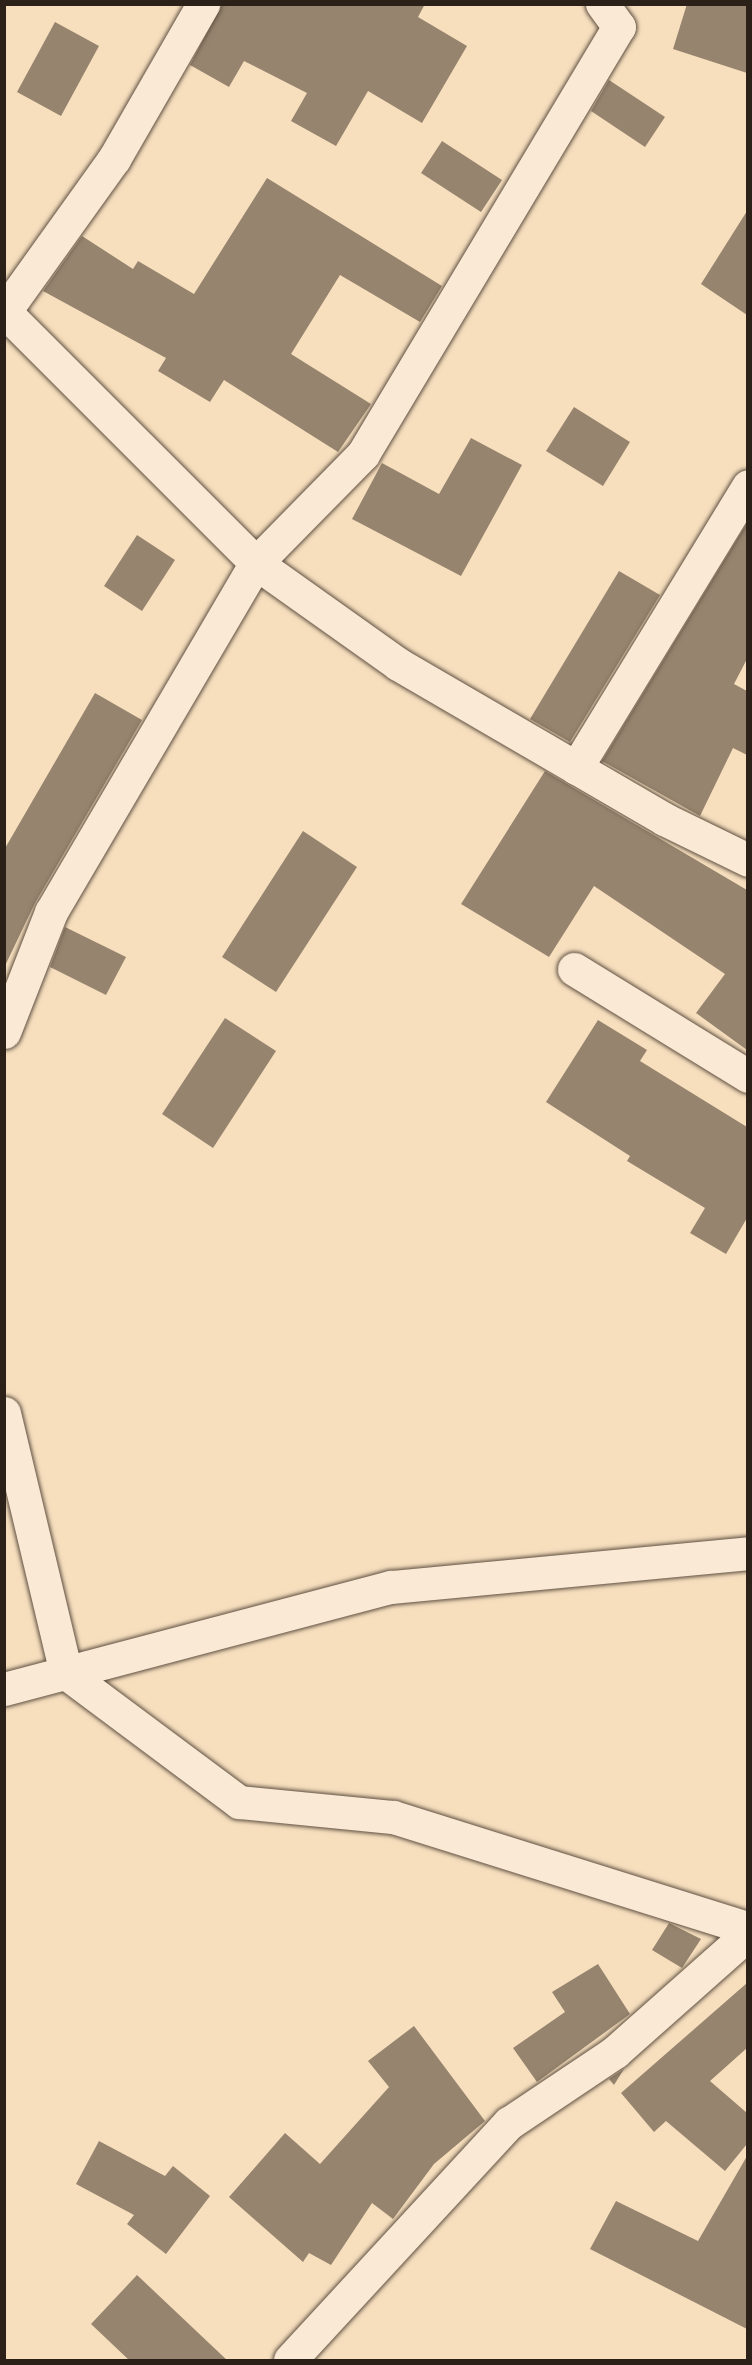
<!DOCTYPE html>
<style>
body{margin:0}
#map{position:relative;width:752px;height:2365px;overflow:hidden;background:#f7dfbe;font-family:"IM FELL Double Pica",serif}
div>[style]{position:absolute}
.building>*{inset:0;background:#96846e}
.roads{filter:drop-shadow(0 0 2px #5f5042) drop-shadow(0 0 2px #5f5042)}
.minor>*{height:33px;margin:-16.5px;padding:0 16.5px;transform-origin:16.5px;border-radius:16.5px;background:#faead5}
span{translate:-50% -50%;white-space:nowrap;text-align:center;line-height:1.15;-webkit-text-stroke:6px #faead5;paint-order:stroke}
.frame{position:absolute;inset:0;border:6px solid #2c2118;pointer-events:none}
</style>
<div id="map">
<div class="building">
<div style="clip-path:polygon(222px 4px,425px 4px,418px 17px,467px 46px,422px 123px,368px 91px,336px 146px,291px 121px,307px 93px,244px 61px,229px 87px,190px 65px)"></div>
<div style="clip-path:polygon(687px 4px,747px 4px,747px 73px,673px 49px)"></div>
<div style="clip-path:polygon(55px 22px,99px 46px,61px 116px,17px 92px)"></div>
<div style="clip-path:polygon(609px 80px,665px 117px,645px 147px,591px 111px)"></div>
<div style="clip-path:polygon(442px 141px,502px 180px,481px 212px,421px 173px)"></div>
<div style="clip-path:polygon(267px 178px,442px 286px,420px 322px,340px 275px,291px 354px,371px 404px,338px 452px,224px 380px,210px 402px,158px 371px,166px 358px,43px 291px,82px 236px,133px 269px,138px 261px,194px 294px)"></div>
<div style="clip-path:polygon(747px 211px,747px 315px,701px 284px)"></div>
<div style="clip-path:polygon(574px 407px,630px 442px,603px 486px,546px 451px)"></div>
<div style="clip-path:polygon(471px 438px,522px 465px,461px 576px,352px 519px,382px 463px,439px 494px)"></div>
<div style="clip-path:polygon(747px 523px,747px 659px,734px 684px,747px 691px,747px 755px,733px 748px,700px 816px,602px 761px)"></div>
<div style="clip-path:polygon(137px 535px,175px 560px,142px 611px,104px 586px)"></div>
<div style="clip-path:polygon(619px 571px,660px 595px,570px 742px,530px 719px)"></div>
<div style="clip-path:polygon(95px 693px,142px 720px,35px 903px,4px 968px,4px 850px)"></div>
<div style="clip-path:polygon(545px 771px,747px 890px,747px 1050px,696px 1013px,725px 974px,594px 886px,549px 957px,461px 904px)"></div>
<div style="clip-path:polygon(303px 831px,357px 867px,276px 992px,222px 957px)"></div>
<div style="clip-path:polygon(65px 927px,126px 957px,106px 995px,50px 967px)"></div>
<div style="clip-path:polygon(225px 1018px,276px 1051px,213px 1148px,162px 1114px)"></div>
<div style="clip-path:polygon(598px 1020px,647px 1050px,640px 1061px,747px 1127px,747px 1218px,726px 1254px,690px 1233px,705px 1208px,627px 1161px,630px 1156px,546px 1102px)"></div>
<div style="clip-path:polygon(669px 1923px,701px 1939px,682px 1968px,652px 1950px)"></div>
<div style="clip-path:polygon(598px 1964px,630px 2014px,537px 2082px,513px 2048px,565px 2012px,552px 1992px)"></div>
<div style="clip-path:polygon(747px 1983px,747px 2048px,710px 2081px,747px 2113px,747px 2144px,725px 2171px,666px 2121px,654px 2132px,621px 2093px)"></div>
<div style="clip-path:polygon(414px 2026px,485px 2121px,434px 2164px,393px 2219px,372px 2203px,331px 2265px,309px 2253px,303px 2262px,229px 2197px,285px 2133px,320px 2164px,389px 2087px,368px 2061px)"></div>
<div style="clip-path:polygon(624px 2069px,614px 2085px,609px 2079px)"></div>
<div style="clip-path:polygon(99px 2141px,165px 2176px,173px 2166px,210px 2196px,166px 2254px,127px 2224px,134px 2215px,76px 2184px)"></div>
<div style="clip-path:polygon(747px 2156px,747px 2329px,590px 2249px,616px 2201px,698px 2241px)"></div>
<div style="clip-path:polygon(137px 2275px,228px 2361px,130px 2361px,91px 2324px)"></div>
</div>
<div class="roads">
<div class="minor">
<div style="left:4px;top:311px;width:356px;rotate:45deg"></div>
<div style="left:256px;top:563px;width:174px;rotate:35.4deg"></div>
<div style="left:398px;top:664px;width:308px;rotate:30.2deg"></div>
<div style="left:664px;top:819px;width:93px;rotate:26deg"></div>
<div style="left:5px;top:311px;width:187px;rotate:-54.4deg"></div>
<div style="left:114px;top:159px;width:179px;rotate:-60.1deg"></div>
<div style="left:576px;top:768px;width:330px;rotate:-58.6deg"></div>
<div style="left:574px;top:969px;width:204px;rotate:31.6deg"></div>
<div style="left:4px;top:1032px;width:129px;rotate:-68.6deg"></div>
<div style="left:51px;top:912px;width:405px;rotate:-59.6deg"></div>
<div style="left:256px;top:563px;width:153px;rotate:-45.5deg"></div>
<div style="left:363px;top:454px;width:498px;rotate:-59.1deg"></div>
<div style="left:619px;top:27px;width:29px;rotate:-126deg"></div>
<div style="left:4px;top:1413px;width:267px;rotate:76.6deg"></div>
<div style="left:66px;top:1673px;width:216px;rotate:36.7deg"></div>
<div style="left:239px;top:1802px;width:155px;rotate:5.6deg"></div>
<div style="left:393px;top:1817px;width:372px;rotate:17.4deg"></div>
<div style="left:4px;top:1689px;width:400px;rotate:-14.8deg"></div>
<div style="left:391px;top:1587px;width:359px;rotate:-5.4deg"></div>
<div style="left:290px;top:2360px;width:323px;rotate:-47.3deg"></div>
<div style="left:509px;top:2123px;width:128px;rotate:-33.8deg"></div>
<div style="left:615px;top:2052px;width:178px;rotate:-41.6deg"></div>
</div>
</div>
<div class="frame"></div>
</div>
